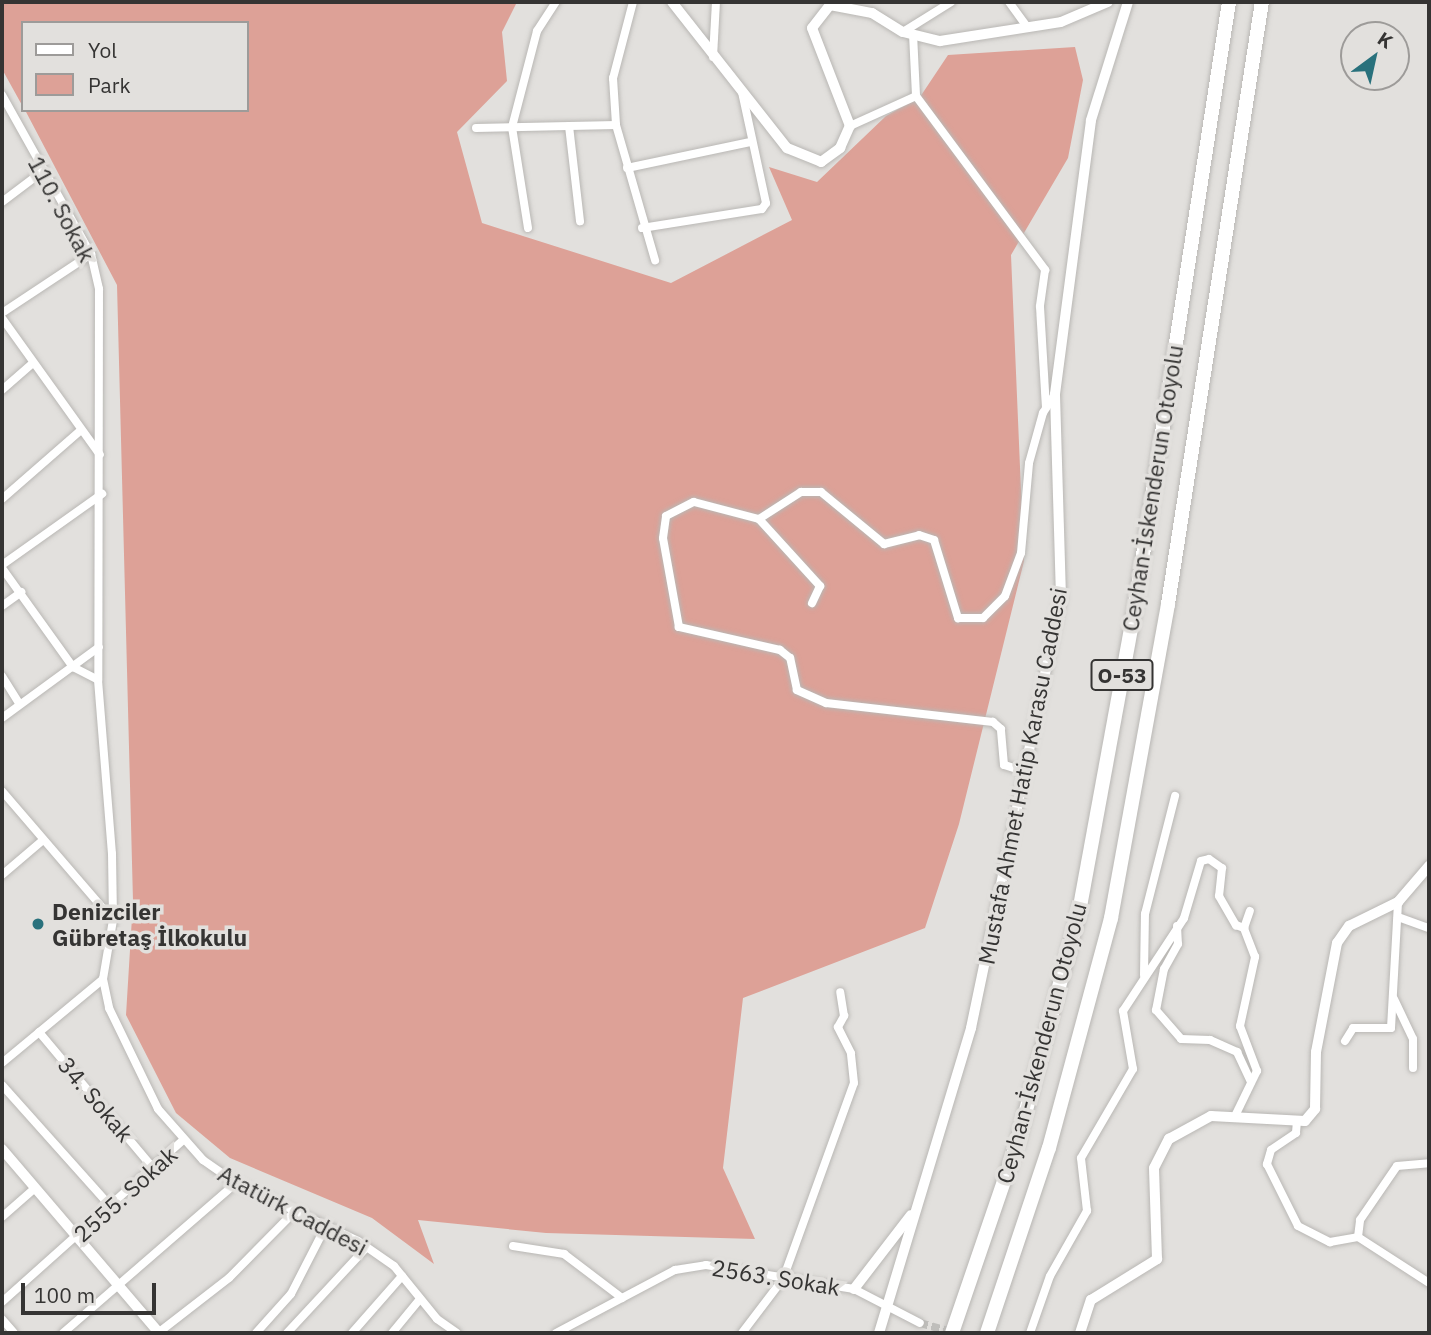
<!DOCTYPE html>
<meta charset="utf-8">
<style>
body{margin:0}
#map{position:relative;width:1431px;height:1335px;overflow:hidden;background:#e2e0dd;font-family:"IBM Plex Sans",sans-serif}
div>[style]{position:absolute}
.green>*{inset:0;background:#dda197}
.minor-tunnel>*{height:8px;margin-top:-4px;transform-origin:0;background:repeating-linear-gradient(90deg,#bfbebb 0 8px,transparent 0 12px)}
.roads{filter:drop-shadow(0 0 2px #b9b7b4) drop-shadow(0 0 2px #b9b7b4)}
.minor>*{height:8px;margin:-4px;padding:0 4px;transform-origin:4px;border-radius:4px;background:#fff}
.tertiary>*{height:10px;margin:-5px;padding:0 5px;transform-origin:5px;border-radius:5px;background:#fff}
.motorway>*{height:14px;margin:-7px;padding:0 7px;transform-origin:7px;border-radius:7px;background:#fff}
.dots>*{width:19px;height:19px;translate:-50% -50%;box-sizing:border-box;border:4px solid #e2e0dd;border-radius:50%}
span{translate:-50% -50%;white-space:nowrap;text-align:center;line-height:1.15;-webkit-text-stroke:7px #e2e0dd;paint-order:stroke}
.shield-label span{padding:2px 5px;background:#e2e0dd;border:2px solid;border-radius:5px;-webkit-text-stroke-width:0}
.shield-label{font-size:21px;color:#353433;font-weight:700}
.street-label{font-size:23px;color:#353433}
.poi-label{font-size:23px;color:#353433;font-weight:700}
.left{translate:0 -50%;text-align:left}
.frame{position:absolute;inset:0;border:4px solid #353433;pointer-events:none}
.legend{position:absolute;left:21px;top:21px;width:228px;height:91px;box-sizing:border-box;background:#e2e0dd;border:2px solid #9d9b99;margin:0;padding:9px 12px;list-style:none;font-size:21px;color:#353433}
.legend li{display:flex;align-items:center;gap:14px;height:35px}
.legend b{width:35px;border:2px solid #9d9b99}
.north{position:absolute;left:1340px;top:21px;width:70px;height:70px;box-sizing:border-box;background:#e2e0dd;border:2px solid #9d9b99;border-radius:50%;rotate:33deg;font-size:19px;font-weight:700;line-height:28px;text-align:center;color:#353433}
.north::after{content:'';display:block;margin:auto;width:24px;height:32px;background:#29717c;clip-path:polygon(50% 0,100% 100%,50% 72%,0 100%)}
.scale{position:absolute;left:21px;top:1283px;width:135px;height:32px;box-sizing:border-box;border:4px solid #353433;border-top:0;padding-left:9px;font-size:21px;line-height:24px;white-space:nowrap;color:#353433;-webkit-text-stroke:5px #e2e0dd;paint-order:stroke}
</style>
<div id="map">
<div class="green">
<div style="clip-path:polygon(2px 2px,517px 2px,502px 32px,507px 81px,457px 132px,482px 223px,671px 283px,792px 220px,769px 167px,817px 182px,886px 116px,920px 97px,948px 55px,1075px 47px,1083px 80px,1068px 158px,1011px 255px,1024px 561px,959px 824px,925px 928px,743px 998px,723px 1168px,755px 1239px,546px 1233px,418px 1220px,434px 1264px,372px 1218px,230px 1158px,176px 1113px,126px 1015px,133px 901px,117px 285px,25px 110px,247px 110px,247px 23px,23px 23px,23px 107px,2px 69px)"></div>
</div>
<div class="minor-tunnel">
<div style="left:920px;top:1323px;width:36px;rotate:16deg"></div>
</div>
<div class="roads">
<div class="minor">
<div style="left:633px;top:2px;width:79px;rotate:104.7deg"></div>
<div style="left:613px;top:78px;width:47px;rotate:86.3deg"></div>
<div style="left:616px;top:125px;width:141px;rotate:73.9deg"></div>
<div style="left:1009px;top:2px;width:32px;rotate:54deg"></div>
<div style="left:903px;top:32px;width:57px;rotate:-32deg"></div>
<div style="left:913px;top:34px;width:62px;rotate:87.2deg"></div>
<div style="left:916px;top:96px;width:217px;rotate:53.4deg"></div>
<div style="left:1045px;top:270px;width:37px;rotate:98deg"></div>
<div style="left:1040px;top:307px;width:100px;rotate:86.6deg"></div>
<div style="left:713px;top:57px;width:55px;rotate:-86.9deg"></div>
<div style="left:2px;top:95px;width:182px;rotate:60.8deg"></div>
<div style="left:91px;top:254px;width:36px;rotate:77deg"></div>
<div style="left:99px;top:289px;width:391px;rotate:90.1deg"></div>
<div style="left:98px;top:680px;width:175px;rotate:85.4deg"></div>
<div style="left:112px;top:854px;width:66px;rotate:89.1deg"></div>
<div style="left:113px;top:920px;width:60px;rotate:99.6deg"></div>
<div style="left:103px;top:979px;width:30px;rotate:78deg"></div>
<div style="left:109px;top:1008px;width:112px;rotate:64.1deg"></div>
<div style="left:158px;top:1109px;width:68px;rotate:48.6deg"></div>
<div style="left:203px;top:1160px;width:40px;rotate:34.9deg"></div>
<div style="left:236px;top:1183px;width:135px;rotate:25.4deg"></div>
<div style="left:358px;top:1241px;width:44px;rotate:34.8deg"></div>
<div style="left:394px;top:1266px;width:68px;rotate:50.9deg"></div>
<div style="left:437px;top:1319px;width:24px;rotate:35deg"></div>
<div style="left:569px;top:126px;width:96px;rotate:83.4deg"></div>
<div style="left:850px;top:126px;width:72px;rotate:-24.4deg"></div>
<div style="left:476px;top:128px;width:140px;rotate:-1.2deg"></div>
<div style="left:627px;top:168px;width:126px;rotate:-11.9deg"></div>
<div style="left:2px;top:202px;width:51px;rotate:-37.1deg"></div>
<div style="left:528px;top:228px;width:102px;rotate:-99deg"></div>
<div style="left:512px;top:127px;width:99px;rotate:-75.4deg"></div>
<div style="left:537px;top:31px;width:35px;rotate:-57deg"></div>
<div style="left:642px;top:228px;width:121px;rotate:-9deg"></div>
<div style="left:762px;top:209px;width:7px;rotate:-56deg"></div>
<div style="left:766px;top:203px;width:114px;rotate:-102.2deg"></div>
<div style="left:2px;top:313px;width:107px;rotate:-33.5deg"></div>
<div style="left:2px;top:318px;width:168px;rotate:54.4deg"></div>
<div style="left:2px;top:390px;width:41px;rotate:-41.1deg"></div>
<div style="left:2px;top:499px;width:103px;rotate:-41.1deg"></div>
<div style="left:759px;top:519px;width:91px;rotate:47.7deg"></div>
<div style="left:820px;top:586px;width:19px;rotate:115deg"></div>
<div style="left:2px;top:565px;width:123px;rotate:-35.4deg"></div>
<div style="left:2px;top:568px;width:122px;rotate:54.4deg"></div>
<div style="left:73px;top:667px;width:28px;rotate:27deg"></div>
<div style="left:2px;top:606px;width:24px;rotate:-36deg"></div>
<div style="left:2px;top:676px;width:32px;rotate:58deg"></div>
<div style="left:2px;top:718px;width:120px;rotate:-36.2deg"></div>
<div style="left:1026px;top:772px;width:23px;rotate:-162deg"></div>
<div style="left:1004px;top:765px;width:36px;rotate:-95deg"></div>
<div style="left:1001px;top:729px;width:11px;rotate:-139deg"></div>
<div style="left:993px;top:722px;width:168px;rotate:-173.5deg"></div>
<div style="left:826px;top:703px;width:32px;rotate:-156deg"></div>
<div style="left:797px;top:690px;width:33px;rotate:-102deg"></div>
<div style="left:790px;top:658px;width:13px;rotate:-141deg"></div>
<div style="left:780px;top:650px;width:104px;rotate:-167.2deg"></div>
<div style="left:679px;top:627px;width:90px;rotate:-100.2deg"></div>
<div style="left:663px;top:538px;width:22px;rotate:-82deg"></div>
<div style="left:666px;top:516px;width:31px;rotate:-27deg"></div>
<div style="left:694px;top:502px;width:67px;rotate:14.7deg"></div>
<div style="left:759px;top:519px;width:50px;rotate:-32.7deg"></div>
<div style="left:801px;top:492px;width:20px"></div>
<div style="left:821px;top:492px;width:82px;rotate:39.5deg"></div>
<div style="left:884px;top:544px;width:36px;rotate:-14deg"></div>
<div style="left:919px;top:535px;width:16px;rotate:18deg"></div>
<div style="left:934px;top:540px;width:82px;rotate:72.9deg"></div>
<div style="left:958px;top:618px;width:25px"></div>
<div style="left:983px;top:618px;width:31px;rotate:-45deg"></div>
<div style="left:1005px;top:596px;width:46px;rotate:-69.6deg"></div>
<div style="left:1021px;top:553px;width:90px;rotate:-84.9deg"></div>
<div style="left:1029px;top:463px;width:52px;rotate:-74.4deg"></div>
<div style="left:1043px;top:413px;width:22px;rotate:-58deg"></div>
<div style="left:2px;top:791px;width:170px;rotate:49.3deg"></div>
<div style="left:2px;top:875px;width:52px;rotate:-40.4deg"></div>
<div style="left:1398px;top:917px;width:33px;rotate:20deg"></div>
<div style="left:1177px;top:926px;width:18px;rotate:87deg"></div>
<div style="left:1178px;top:944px;width:29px;rotate:119deg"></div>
<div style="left:1164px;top:969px;width:42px;rotate:101deg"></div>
<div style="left:1156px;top:1010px;width:38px;rotate:49deg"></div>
<div style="left:1181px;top:1039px;width:29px;rotate:2deg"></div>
<div style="left:1210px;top:1040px;width:30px;rotate:24deg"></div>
<div style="left:1237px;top:1052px;width:33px;rotate:65deg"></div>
<div style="left:1144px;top:975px;width:61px;rotate:-89.1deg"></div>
<div style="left:1145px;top:914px;width:122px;rotate:-75.7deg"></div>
<div style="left:1394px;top:999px;width:44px;rotate:64.6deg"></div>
<div style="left:1413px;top:1039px;width:29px;rotate:90deg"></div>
<div style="left:39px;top:1032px;width:177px;rotate:50deg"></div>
<div style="left:1345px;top:1041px;width:15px;rotate:-58deg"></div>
<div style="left:1353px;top:1028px;width:38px"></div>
<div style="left:1391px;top:1028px;width:126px;rotate:-86.8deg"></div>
<div style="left:2px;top:1063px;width:131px;rotate:-39.7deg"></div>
<div style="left:2px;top:1085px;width:164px;rotate:48.2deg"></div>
<div style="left:1236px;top:1114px;width:48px;rotate:-64deg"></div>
<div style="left:1257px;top:1071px;width:48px;rotate:-110.7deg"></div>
<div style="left:1240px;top:1026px;width:71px;rotate:-77.7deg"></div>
<div style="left:1255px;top:957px;width:31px;rotate:-111deg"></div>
<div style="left:1297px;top:1121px;width:12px;rotate:95deg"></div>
<div style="left:1296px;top:1133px;width:30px;rotate:146deg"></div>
<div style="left:1271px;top:1150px;width:15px;rotate:106deg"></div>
<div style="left:1267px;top:1164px;width:69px;rotate:63.4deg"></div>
<div style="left:1298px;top:1226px;width:36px;rotate:27deg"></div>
<div style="left:1330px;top:1242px;width:28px;rotate:-10deg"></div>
<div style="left:1358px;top:1237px;width:85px;rotate:32.9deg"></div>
<div style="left:2px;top:1217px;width:44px;rotate:-41.3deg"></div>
<div style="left:1358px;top:1237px;width:17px;rotate:-83deg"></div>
<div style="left:1360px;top:1220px;width:65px;rotate:-55.6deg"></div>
<div style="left:1397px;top:1166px;width:32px;rotate:-5deg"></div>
<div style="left:513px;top:1246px;width:52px;rotate:8.9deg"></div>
<div style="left:564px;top:1254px;width:73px;rotate:37.2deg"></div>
<div style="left:2px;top:1302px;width:243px;rotate:-41.8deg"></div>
<div style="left:2px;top:1319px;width:18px;rotate:49deg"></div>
<div style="left:63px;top:1333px;width:229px;rotate:-40.9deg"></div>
<div style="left:158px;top:1333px;width:90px;rotate:-37.8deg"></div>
<div style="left:229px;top:1278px;width:94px;rotate:-45.4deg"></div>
<div style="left:256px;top:1333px;width:52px;rotate:-48.1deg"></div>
<div style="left:291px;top:1294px;width:76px;rotate:-62.8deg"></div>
<div style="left:287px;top:1333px;width:117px;rotate:-47.1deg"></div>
<div style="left:352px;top:1333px;width:76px;rotate:-48.7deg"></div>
<div style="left:392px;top:1333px;width:44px;rotate:-50.5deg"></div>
<div style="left:556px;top:1333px;width:135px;rotate:-27.9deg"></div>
<div style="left:675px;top:1270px;width:31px;rotate:-9deg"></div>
<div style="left:706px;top:1265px;width:150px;rotate:9.2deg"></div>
<div style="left:854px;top:1289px;width:74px;rotate:27.3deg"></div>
<div style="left:742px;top:1333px;width:68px;rotate:-52.8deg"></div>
<div style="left:783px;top:1279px;width:208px;rotate:-70.1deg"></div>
<div style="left:854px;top:1083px;width:30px;rotate:-96deg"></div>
<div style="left:851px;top:1053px;width:29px;rotate:-117deg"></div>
<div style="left:838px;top:1027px;width:13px;rotate:-61deg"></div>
<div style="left:844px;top:1016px;width:24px;rotate:-99deg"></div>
<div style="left:1030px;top:1333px;width:60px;rotate:-70.7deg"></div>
<div style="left:1050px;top:1276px;width:75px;rotate:-60.4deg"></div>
<div style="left:1087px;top:1211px;width:53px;rotate:-96.5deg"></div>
<div style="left:1081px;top:1158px;width:103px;rotate:-59.7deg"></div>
<div style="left:1133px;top:1069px;width:59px;rotate:-99.8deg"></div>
<div style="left:1123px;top:1011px;width:111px;rotate:-56.7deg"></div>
<div style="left:1184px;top:918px;width:59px;rotate:-73.4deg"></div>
<div style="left:1201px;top:861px;width:8px;rotate:-14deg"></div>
<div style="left:1209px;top:859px;width:16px;rotate:35deg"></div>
<div style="left:1222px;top:868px;width:28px;rotate:96deg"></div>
<div style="left:1219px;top:896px;width:34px;rotate:60deg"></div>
<div style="left:1236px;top:925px;width:9px;rotate:21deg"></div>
<div style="left:1244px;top:928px;width:18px;rotate:-71deg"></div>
</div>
<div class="tertiary">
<div style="left:672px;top:2px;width:186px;rotate:51.8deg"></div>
<div style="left:787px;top:148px;width:37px;rotate:22deg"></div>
<div style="left:821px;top:162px;width:24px;rotate:-36deg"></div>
<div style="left:840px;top:148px;width:24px;rotate:-66deg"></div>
<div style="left:850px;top:126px;width:105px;rotate:-111.2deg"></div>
<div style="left:812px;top:28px;width:29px;rotate:-52deg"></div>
<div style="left:830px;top:5px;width:43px;rotate:10.8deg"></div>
<div style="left:872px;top:13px;width:36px;rotate:32deg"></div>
<div style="left:903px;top:32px;width:38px;rotate:14deg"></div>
<div style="left:940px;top:41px;width:122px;rotate:-8.9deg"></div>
<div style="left:1061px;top:22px;width:51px;rotate:-23.1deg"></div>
<div style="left:2px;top:1149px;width:242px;rotate:49.5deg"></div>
<div style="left:854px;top:1289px;width:93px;rotate:-52.4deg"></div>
<div style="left:879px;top:1333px;width:319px;rotate:-73.2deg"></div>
<div style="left:971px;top:1028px;width:440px;rotate:-78.2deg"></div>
<div style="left:1061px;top:597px;width:203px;rotate:-91.7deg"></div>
<div style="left:1055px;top:394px;width:276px;rotate:-82.5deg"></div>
<div style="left:1091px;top:120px;width:124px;rotate:-72.6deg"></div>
<div style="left:1080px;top:1333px;width:35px;rotate:-72deg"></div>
<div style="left:1091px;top:1300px;width:78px;rotate:-31.8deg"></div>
<div style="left:1157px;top:1259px;width:91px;rotate:-91.9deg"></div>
<div style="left:1154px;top:1168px;width:33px;rotate:-63deg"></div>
<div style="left:1169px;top:1139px;width:48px;rotate:-28.7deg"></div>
<div style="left:1211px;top:1116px;width:94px;rotate:3deg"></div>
<div style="left:1305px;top:1121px;width:16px;rotate:-50deg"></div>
<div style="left:1315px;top:1109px;width:57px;rotate:-89deg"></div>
<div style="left:1316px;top:1052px;width:111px;rotate:-79.1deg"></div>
<div style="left:1337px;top:943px;width:21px;rotate:-55deg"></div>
<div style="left:1349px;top:926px;width:55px;rotate:-26.1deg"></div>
<div style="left:1398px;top:902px;width:48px;rotate:-49.3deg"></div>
</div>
<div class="motorway">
<div style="left:952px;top:1333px;width:204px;rotate:-71.1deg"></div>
<div style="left:1018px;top:1140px;width:236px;rotate:-75deg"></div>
<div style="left:1079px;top:912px;width:317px;rotate:-79.6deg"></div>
<div style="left:1136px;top:600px;width:605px;rotate:-81.16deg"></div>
<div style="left:987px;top:1333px;width:195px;rotate:-71.5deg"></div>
<div style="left:1049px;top:1148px;width:238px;rotate:-74.9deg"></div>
<div style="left:1111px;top:918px;width:319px;rotate:-79.7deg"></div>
<div style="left:1168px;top:604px;width:609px;rotate:-81.13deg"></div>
</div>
</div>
<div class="dots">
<div style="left:38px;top:924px;background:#29717c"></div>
</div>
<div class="shield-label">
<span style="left:1122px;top:675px">O-53</span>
</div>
<div class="street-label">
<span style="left:62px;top:209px;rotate:62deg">110. Sokak</span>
<span style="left:1152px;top:488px;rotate:-81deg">Ceyhan-İskenderun Otoyolu</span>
<span style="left:1022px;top:776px;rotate:-79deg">Mustafa Ahmet Hatip Karasu Caddesi</span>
<span style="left:1041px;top:1043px;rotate:-75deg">Ceyhan-İskenderun Otoyolu</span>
<span style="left:96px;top:1099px;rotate:50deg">34. Sokak</span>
<span style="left:125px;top:1194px;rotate:-42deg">2555. Sokak</span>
<span style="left:293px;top:1210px;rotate:28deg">Atatürk Caddesi</span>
<span style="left:776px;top:1277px;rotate:9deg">2563. Sokak</span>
</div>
<div class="poi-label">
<span class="left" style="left:52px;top:924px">Denizciler<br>Gübretaş İlkokulu</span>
</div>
<div class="frame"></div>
<ul class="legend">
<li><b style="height:9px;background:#fff"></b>Yol</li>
<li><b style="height:19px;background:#dda197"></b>Park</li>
</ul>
<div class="north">K</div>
<div class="scale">100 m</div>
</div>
